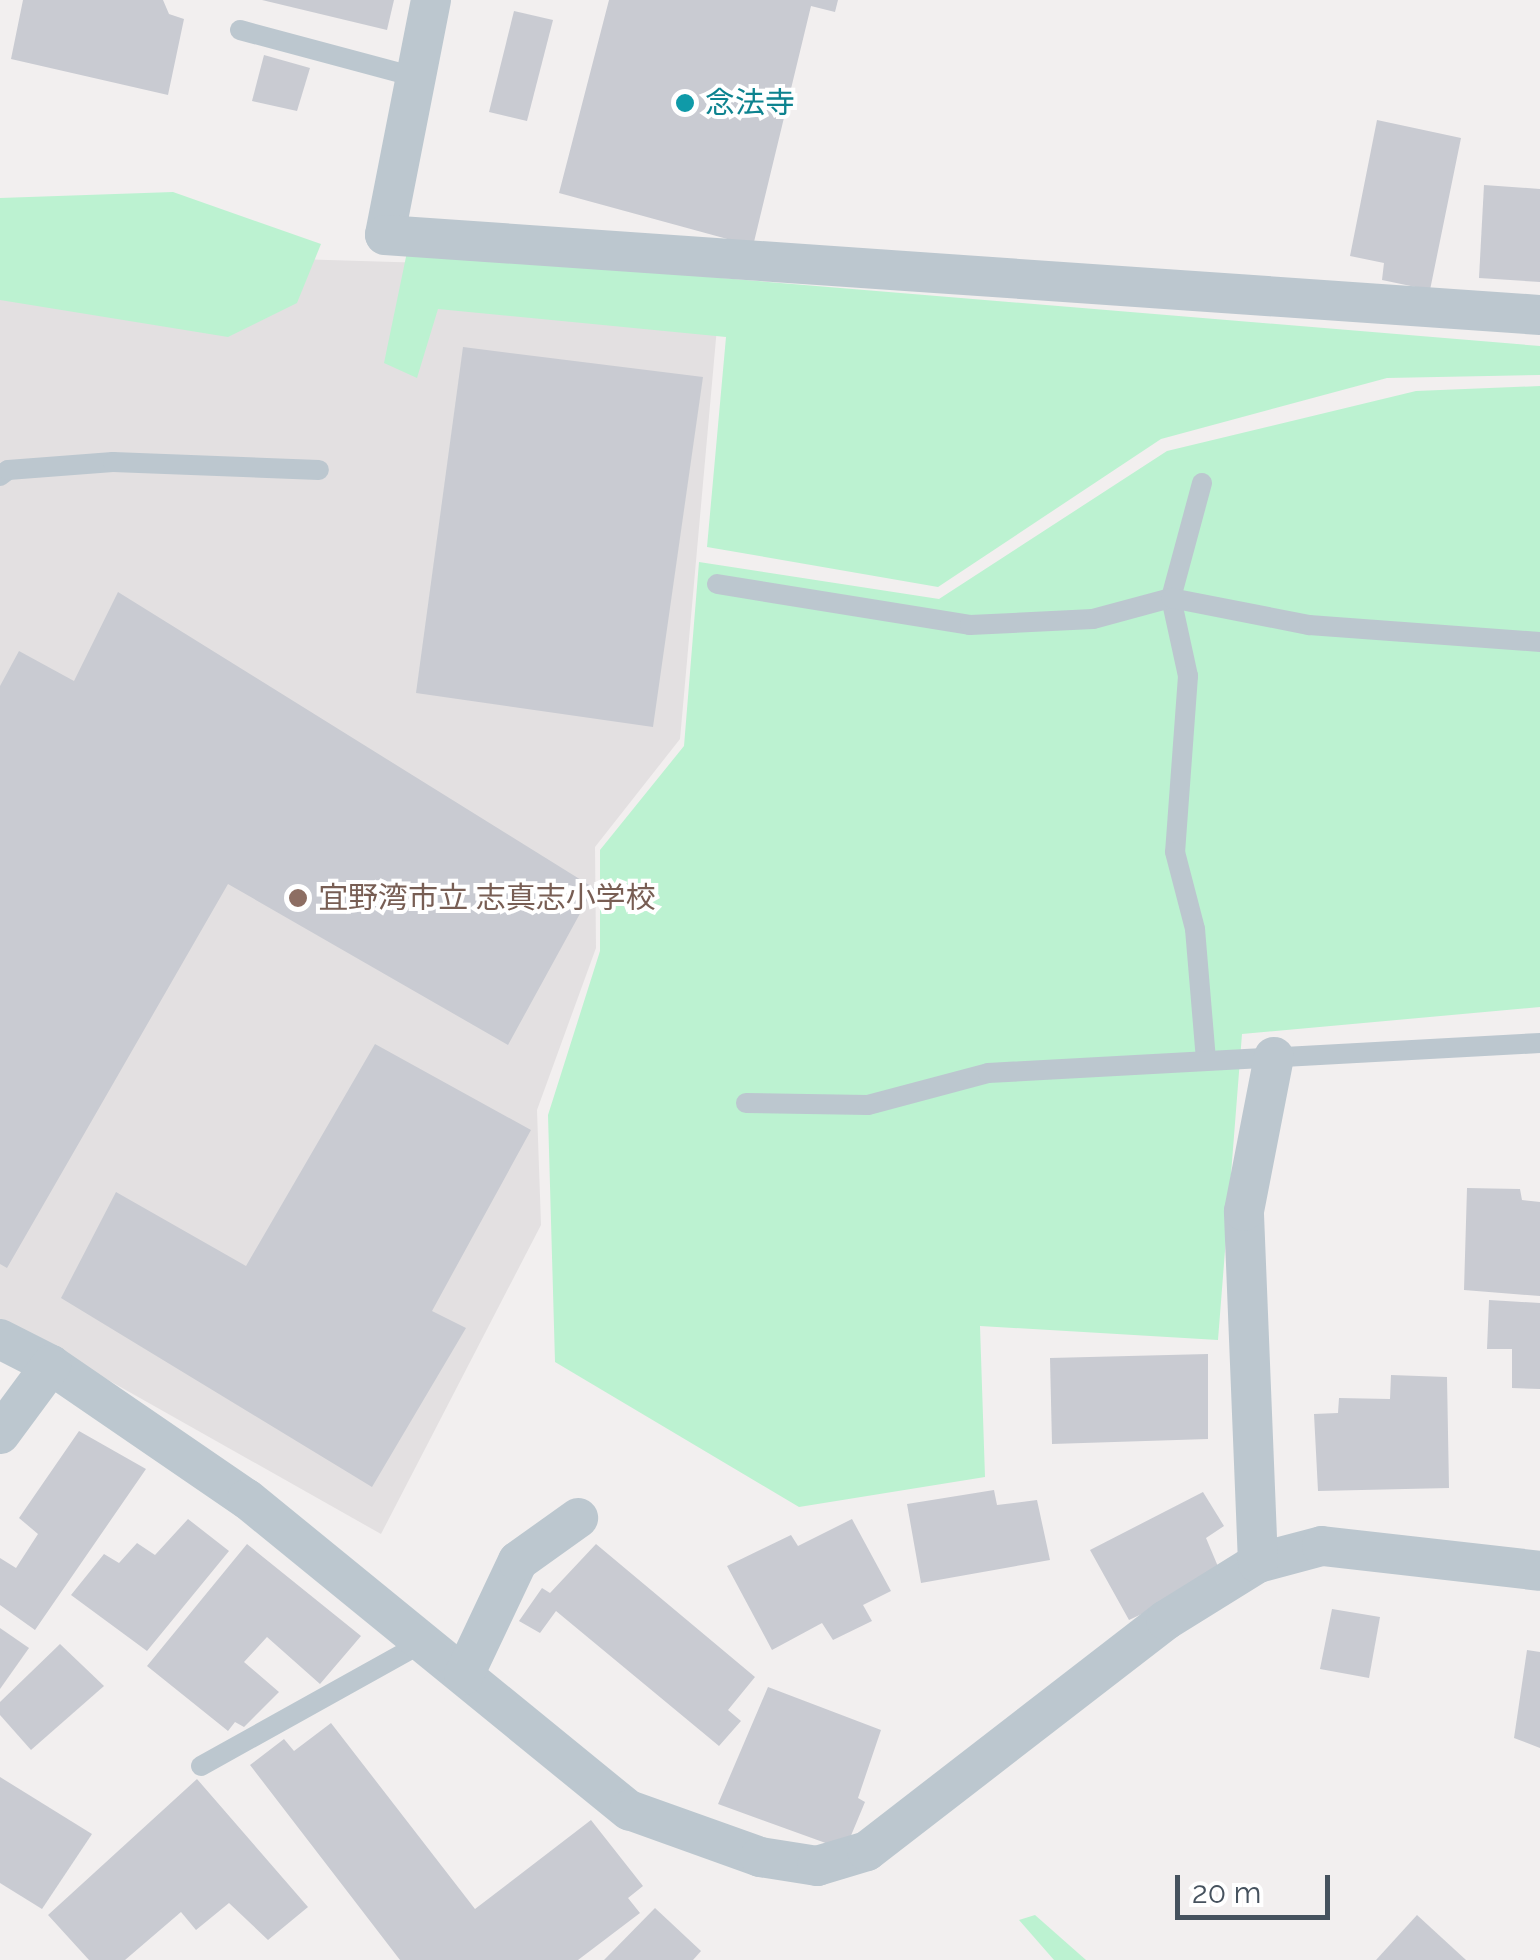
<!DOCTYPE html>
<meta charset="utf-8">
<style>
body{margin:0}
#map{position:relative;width:1540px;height:1960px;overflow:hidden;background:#f2efef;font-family:Raleway,"Noto Sans JP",sans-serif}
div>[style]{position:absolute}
.education>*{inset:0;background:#e3e0e1}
.green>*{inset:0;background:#bcf2d1}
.building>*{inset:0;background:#c9cbd2}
.lane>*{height:20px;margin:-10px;padding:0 10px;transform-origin:10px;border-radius:10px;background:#bcc7cf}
.street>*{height:40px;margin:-20px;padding:0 20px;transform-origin:20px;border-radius:20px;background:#bcc7cf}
.dots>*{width:28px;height:28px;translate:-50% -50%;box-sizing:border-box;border:5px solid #fff;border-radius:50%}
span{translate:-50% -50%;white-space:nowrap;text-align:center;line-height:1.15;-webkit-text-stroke:8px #fff;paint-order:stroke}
.culture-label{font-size:30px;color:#0d838f}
.left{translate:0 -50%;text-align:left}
.education-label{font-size:30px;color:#785e54}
.scale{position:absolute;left:1175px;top:1875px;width:155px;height:45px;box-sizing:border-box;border:5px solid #46525e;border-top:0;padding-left:12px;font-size:30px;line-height:35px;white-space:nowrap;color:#46525e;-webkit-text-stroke:8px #fff;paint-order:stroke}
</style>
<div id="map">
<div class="education">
<div style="clip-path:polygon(0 250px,722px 272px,680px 739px,595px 847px,596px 948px,537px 1110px,541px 1225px,381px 1534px,0 1319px)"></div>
</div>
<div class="green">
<div style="clip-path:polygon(173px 192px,321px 244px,297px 303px,228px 337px,0 300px,0 198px)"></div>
<div style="clip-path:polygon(407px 252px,1540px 346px,1540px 375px,1387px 378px,1161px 439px,938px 587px,707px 547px,726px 337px,438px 309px,417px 378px,384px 363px)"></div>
<div style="clip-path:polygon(1540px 386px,1540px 1007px,1242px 1034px,1218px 1340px,980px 1326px,985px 1477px,799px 1507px,555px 1362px,548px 1115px,600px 951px,600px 850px,684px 746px,699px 562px,939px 599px,1167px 451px,1416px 391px)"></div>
<div style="clip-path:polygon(1035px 1915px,1086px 1960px,1054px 1960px,1019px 1920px)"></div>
</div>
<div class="building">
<div style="clip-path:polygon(23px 0,163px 0,169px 14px,184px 19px,168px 95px,11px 59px)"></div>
<div style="clip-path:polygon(262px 0,394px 0,387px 30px)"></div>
<div style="clip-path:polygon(609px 0,838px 0,835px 12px,811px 6px,753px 246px,559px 193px)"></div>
<div style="clip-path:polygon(514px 11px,553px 20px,527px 121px,489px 112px)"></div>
<div style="clip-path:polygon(264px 55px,310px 68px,297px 111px,252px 101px)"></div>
<div style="clip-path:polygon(1377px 120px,1461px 138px,1430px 290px,1382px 280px,1384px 263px,1350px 256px)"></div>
<div style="clip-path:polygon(1484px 185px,1540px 189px,1540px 282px,1479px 278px)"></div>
<div style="clip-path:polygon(463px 347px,703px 377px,653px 727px,416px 693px)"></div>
<div style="clip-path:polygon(118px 592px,594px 888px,508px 1045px,228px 884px,7px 1268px,0 1264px,0 686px,19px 651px,74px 681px)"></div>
<div style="clip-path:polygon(375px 1044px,531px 1130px,432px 1311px,466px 1328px,372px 1487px,61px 1298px,116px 1192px,246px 1266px)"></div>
<div style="clip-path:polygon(1467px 1188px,1520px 1189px,1522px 1200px,1540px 1202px,1540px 1296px,1464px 1290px)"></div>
<div style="clip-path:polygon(1489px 1300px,1540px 1303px,1540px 1389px,1512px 1388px,1512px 1349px,1487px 1349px)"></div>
<div style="clip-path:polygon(1208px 1354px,1208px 1439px,1052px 1444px,1050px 1358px)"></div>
<div style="clip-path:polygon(1391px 1375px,1447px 1377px,1449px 1488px,1318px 1491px,1314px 1414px,1338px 1413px,1339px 1398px,1390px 1399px)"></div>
<div style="clip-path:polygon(79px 1431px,146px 1469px,35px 1630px,0 1605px,0 1558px,16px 1568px,38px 1534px,19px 1518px)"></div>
<div style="clip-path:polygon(994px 1490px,997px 1505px,1037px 1500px,1050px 1560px,921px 1583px,907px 1504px)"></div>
<div style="clip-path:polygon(1203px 1492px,1224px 1526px,1206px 1538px,1222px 1576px,1129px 1620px,1090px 1550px)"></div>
<div style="clip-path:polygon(188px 1519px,229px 1551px,147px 1651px,71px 1595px,104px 1554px,119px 1563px,137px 1543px,155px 1555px)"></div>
<div style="clip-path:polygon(852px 1519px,891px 1591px,863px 1605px,872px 1621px,833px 1640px,822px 1623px,772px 1650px,727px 1566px,791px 1535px,798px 1546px)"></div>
<div style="clip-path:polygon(247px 1544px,361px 1636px,320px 1684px,267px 1637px,244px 1662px,279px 1692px,244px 1727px,235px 1722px,228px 1731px,147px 1666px)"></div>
<div style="clip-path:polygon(596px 1544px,755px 1677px,728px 1710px,741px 1721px,719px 1746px,556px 1611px,540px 1633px,519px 1621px,542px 1588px,550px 1593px)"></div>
<div style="clip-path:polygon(1332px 1609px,1380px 1617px,1369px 1678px,1320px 1669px)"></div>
<div style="clip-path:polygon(0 1628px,29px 1648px,0 1689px)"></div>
<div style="clip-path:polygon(60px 1644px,104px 1686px,31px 1750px,0 1715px,0 1702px)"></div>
<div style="clip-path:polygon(1527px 1650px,1540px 1652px,1540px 1748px,1514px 1738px)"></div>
<div style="clip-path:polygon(768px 1687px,881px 1730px,858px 1798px,865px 1802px,845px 1850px,718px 1804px)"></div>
<div style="clip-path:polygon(331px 1723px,475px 1909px,591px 1820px,643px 1886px,628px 1898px,640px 1913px,578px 1960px,400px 1960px,250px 1765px,284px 1739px,294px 1751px)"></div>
<div style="clip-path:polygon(0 1777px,92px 1834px,42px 1909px,0 1883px)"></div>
<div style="clip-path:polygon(197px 1779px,308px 1907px,268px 1940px,229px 1903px,196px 1930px,181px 1912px,125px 1960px,89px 1960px,48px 1915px)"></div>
<div style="clip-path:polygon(655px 1908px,701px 1951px,693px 1960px,604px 1960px)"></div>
<div style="clip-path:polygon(1417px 1915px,1466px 1960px,1376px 1960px)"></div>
</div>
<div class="lane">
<div style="left:240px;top:30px;width:185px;rotate:15deg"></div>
<div style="left:0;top:476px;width:10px;rotate:-37deg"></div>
<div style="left:8px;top:470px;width:105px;rotate:-4.4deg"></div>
<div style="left:113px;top:462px;width:206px;rotate:2.2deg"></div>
<div style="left:1202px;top:483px;width:119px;rotate:105.1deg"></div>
<div style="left:1171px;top:598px;width:80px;rotate:77.7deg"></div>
<div style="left:1188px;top:676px;width:176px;rotate:94.2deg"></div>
<div style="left:1175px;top:852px;width:80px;rotate:75.4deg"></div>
<div style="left:1195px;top:929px;width:132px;rotate:85.2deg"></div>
<div style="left:717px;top:584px;width:256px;rotate:9.2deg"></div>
<div style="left:970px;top:625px;width:123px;rotate:-2.8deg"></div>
<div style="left:1093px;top:619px;width:81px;rotate:-15.1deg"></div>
<div style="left:1171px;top:598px;width:141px;rotate:11.1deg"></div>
<div style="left:1309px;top:625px;width:232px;rotate:4.2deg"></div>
<div style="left:746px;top:1103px;width:122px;rotate:0.9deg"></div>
<div style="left:868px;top:1105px;width:124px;rotate:-14.9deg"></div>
<div style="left:988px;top:1073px;width:553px;rotate:-3.11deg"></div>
<div style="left:201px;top:1766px;width:255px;rotate:-29.1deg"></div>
</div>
<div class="street">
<div style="left:431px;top:0;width:239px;rotate:101.1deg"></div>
<div style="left:385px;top:235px;width:1158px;rotate:3.96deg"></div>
<div style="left:0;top:1339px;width:57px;rotate:27deg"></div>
<div style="left:51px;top:1365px;width:237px;rotate:34.4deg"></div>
<div style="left:247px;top:1499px;width:493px;rotate:39.2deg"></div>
<div style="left:629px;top:1810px;width:139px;rotate:19.7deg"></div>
<div style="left:760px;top:1857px;width:58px;rotate:9deg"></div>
<div style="left:817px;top:1866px;width:52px;rotate:-16.7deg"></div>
<div style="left:867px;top:1851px;width:378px;rotate:-37.7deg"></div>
<div style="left:1166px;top:1620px;width:108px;rotate:-31.8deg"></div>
<div style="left:1258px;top:1563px;width:66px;rotate:-14.9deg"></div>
<div style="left:1322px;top:1546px;width:219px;rotate:6.5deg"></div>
<div style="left:0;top:1434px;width:86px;rotate:-53.5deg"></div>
<div style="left:1258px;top:1563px;width:352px;rotate:-92.3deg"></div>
<div style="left:1244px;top:1211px;width:157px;rotate:-79deg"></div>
<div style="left:464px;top:1675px;width:126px;rotate:-64.7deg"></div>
<div style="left:518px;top:1561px;width:74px;rotate:-35.6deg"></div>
</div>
<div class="dots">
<div style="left:685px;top:103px;background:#0f9aa8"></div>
<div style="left:298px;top:898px;background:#8d6e63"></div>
</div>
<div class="culture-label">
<span class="left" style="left:705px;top:103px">念法寺</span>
</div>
<div class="education-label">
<span class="left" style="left:318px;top:898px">宜野湾市立 志真志小学校</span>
</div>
<div class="scale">20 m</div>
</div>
